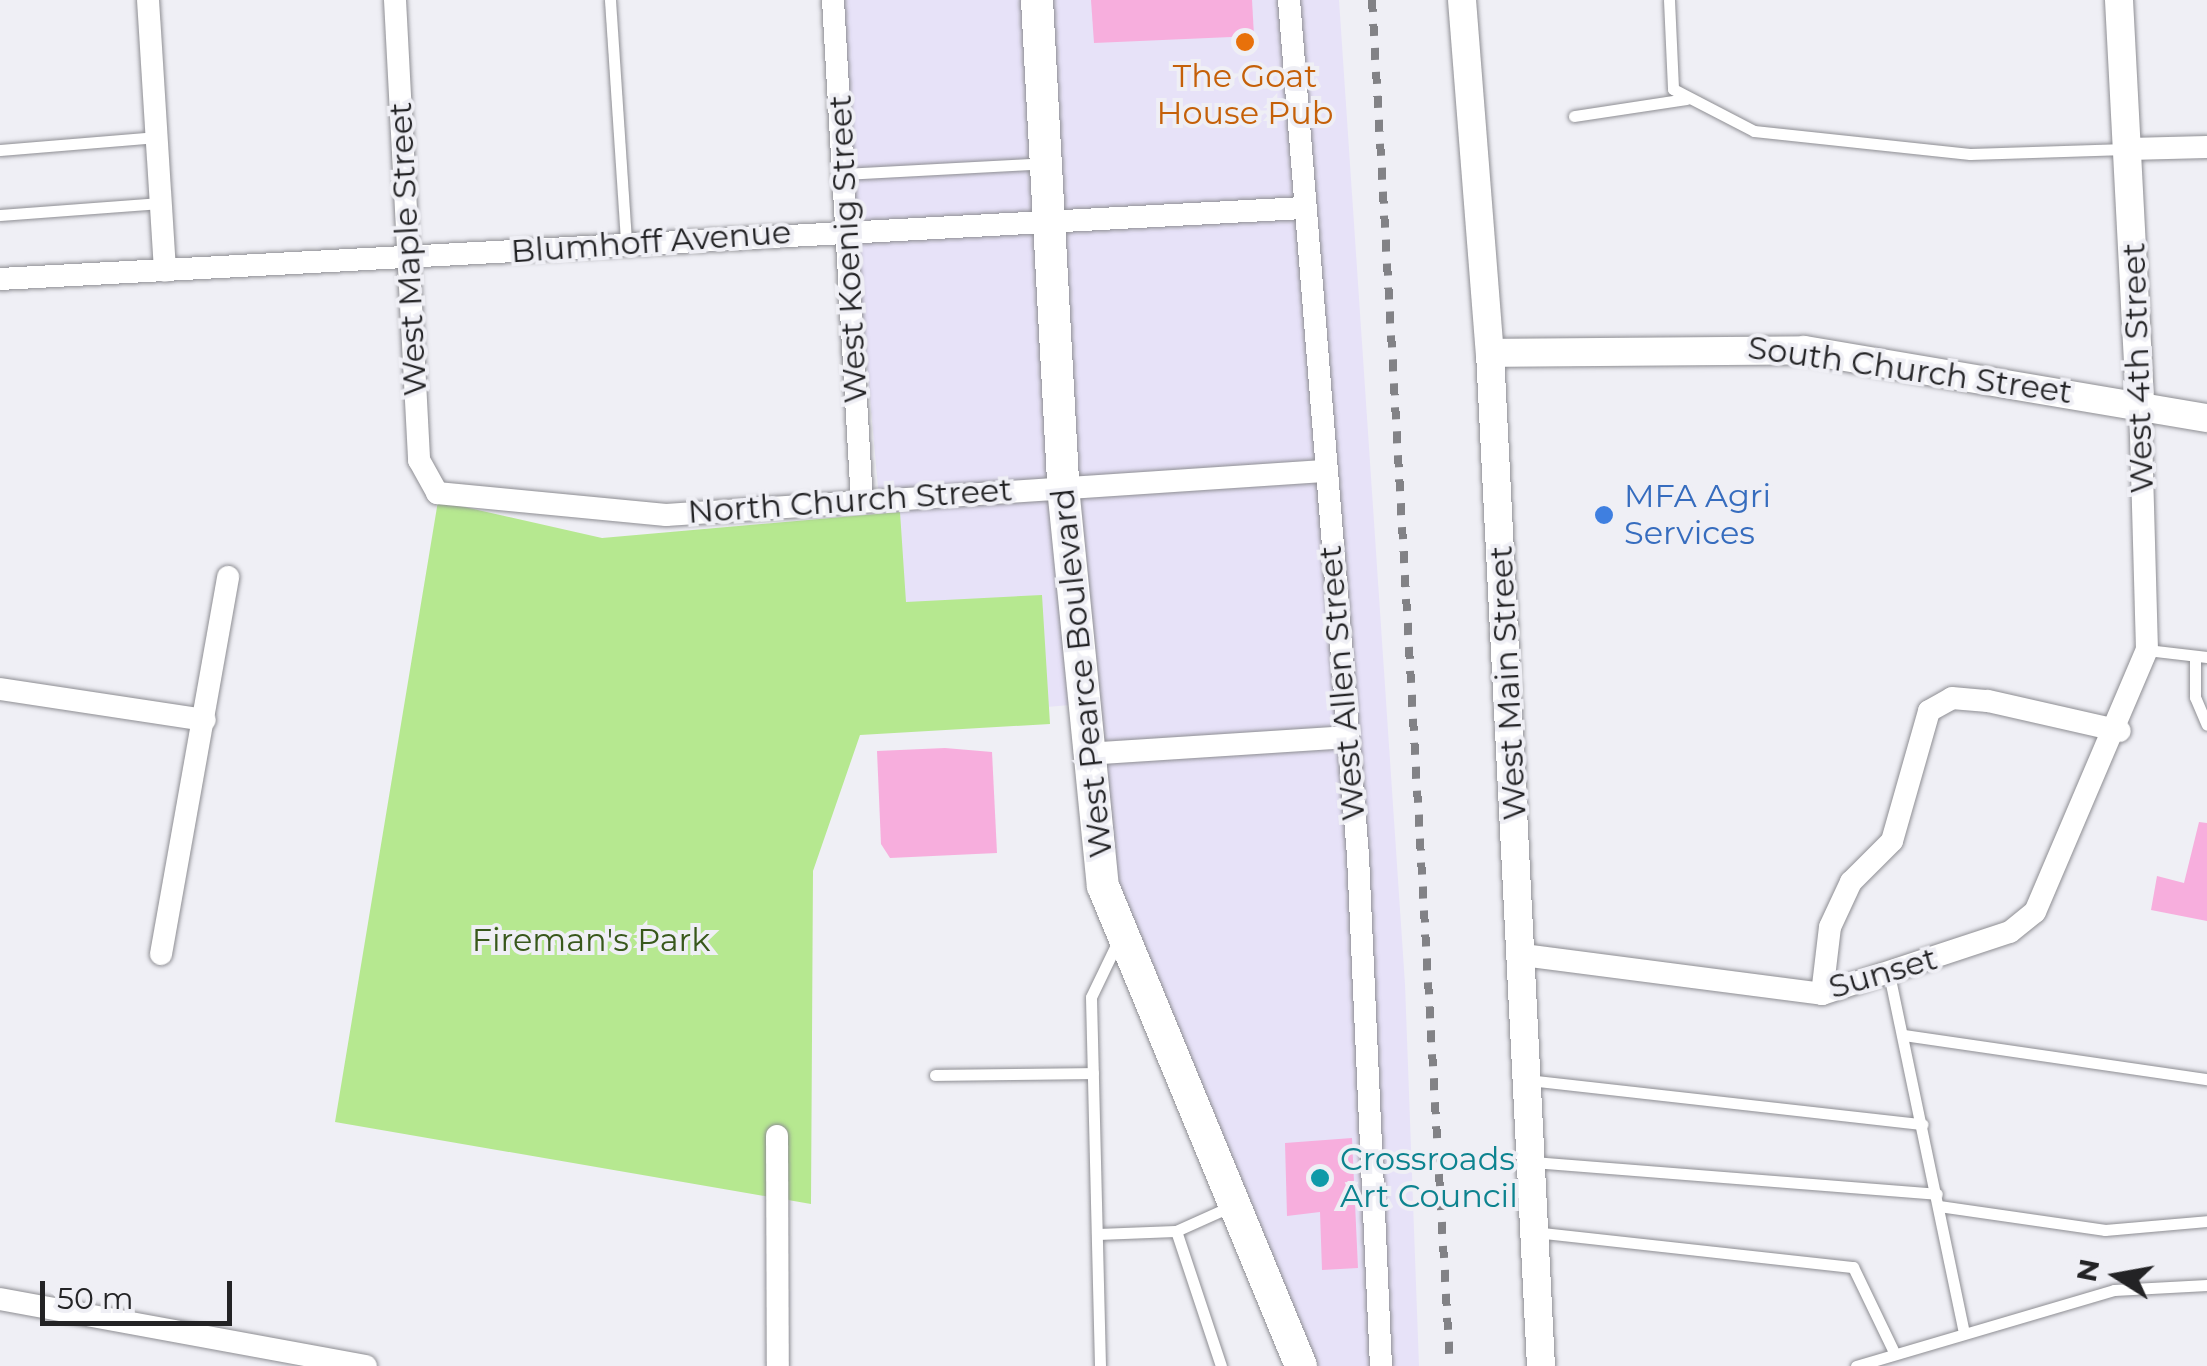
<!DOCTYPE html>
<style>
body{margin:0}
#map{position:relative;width:2207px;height:1366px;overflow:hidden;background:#efeff5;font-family:Montserrat,sans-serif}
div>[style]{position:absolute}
.commercial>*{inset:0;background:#e7e2f8}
.green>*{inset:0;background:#b6e890}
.building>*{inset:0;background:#f7aedd}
.roads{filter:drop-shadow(0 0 2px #8e8e93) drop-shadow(0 0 2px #8e8e93)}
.service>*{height:11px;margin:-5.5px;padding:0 5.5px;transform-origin:5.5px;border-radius:5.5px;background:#fff}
.minor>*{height:22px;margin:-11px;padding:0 11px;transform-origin:11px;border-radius:11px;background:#fff}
.tertiary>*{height:28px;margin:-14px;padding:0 14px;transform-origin:14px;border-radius:14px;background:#fff}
.secondary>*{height:32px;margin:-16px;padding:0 16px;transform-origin:16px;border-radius:16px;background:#fff}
.rail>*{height:8px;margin-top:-4px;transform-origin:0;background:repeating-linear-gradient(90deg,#828286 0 12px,transparent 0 24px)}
.dots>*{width:28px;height:28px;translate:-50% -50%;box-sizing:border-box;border:5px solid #efeff5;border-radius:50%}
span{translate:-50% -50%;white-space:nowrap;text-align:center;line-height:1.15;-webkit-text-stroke:8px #efeff5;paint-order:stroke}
.food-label{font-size:32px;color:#c56008}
.street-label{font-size:32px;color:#232325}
.shop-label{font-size:32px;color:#366cbe}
.left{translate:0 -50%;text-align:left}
.park-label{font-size:32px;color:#38581b}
.culture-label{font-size:32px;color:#0d838f}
.north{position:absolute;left:2067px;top:1226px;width:100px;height:100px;-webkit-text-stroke:8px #efeff5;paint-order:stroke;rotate:281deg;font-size:28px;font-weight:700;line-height:40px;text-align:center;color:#232325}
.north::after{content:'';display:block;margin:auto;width:35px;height:45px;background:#232325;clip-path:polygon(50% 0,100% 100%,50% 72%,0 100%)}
.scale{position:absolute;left:40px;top:1281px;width:192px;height:45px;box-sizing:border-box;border:5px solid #232325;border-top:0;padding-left:12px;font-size:30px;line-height:35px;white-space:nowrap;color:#232325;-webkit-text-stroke:8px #efeff5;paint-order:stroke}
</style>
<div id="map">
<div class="commercial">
<div style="clip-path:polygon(834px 0,1339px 0,1405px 984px,1419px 1366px,1298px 1366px,1139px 988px,1081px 704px,899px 720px)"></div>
</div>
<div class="green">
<div style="clip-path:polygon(438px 501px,602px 538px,900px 512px,906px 602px,1042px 595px,1050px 724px,860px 735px,813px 871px,811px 1204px,335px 1122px)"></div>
</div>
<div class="building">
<div style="clip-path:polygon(1091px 0,1252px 0,1254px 36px,1094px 43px)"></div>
<div style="clip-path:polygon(945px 748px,992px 752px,997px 853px,890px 858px,881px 844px,877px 751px)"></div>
<div style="clip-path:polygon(2199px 822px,2207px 823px,2207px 921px,2151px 910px,2157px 876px,2184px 883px)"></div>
<div style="clip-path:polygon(1352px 1138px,1358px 1268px,1322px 1270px,1320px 1212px,1287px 1216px,1285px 1143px)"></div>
</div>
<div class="roads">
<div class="service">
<div style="left:610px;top:0;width:245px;rotate:86.2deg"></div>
<div style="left:1669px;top:0;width:89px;rotate:87.4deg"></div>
<div style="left:1673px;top:89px;width:91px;rotate:27.4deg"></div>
<div style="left:1754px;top:131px;width:217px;rotate:6.1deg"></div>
<div style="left:1970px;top:154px;width:156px;rotate:-1.8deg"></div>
<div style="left:1574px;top:116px;width:113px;rotate:-8.6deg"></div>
<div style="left:0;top:150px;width:158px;rotate:-4.7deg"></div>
<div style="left:844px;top:174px;width:200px;rotate:-3.1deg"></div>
<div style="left:0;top:215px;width:161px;rotate:-4.3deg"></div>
<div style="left:2147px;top:650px;width:60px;rotate:6.7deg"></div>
<div style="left:2195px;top:656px;width:41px;rotate:90deg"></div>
<div style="left:2195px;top:697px;width:30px;rotate:67deg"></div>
<div style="left:1889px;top:974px;width:362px;rotate:78.2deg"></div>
<div style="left:1904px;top:1035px;width:306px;rotate:8.3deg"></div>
<div style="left:935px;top:1075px;width:158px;rotate:-0.7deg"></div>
<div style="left:1528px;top:1080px;width:397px;rotate:6.4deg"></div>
<div style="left:1532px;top:1162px;width:406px;rotate:4.5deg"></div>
<div style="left:1939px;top:1206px;width:168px;rotate:8.2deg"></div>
<div style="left:2105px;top:1230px;width:102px;rotate:-5deg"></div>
<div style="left:1534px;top:1232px;width:321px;rotate:6.3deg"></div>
<div style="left:1853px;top:1267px;width:92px;rotate:64.3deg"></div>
<div style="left:1097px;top:1234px;width:79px;rotate:-2.2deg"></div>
<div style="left:1100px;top:1366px;width:369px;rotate:-91.4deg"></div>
<div style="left:1091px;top:997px;width:62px;rotate:-64.3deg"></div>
<div style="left:1221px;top:1366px;width:142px;rotate:-108.4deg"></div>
<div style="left:1176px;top:1231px;width:61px;rotate:-24.1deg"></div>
<div style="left:1856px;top:1366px;width:269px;rotate:-16.4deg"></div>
<div style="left:2114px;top:1290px;width:93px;rotate:-3.1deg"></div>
</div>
<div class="minor">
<div style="left:148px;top:0;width:271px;rotate:86.4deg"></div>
<div style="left:395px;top:0;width:461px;rotate:87deg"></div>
<div style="left:419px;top:460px;width:38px;rotate:61deg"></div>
<div style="left:437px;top:493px;width:230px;rotate:5.5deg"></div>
<div style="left:666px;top:515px;width:659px;rotate:-3.83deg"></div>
<div style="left:833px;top:0;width:498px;rotate:86.7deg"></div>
<div style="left:1289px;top:0;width:859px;rotate:85.39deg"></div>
<div style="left:1358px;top:856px;width:511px;rotate:87.42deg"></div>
<div style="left:2129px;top:149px;width:78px;rotate:-1.5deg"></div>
<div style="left:0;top:279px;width:1304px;rotate:-3.12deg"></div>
<div style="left:0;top:689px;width:207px;rotate:8.6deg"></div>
<div style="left:1085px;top:754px;width:261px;rotate:-3.7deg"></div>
<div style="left:161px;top:954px;width:383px;rotate:-79.9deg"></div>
<div style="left:1523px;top:955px;width:302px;rotate:7.4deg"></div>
<div style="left:1822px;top:994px;width:198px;rotate:-18.3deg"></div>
<div style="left:2010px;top:932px;width:32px;rotate:-39deg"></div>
<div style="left:2035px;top:912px;width:285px;rotate:-66.9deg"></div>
<div style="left:2147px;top:650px;width:248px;rotate:-91.6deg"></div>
<div style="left:1822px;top:994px;width:67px;rotate:-83.2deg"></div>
<div style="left:1830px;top:927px;width:50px;rotate:-65deg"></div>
<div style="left:1851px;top:882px;width:58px;rotate:-45deg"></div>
<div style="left:1892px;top:841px;width:135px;rotate:-74.1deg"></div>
<div style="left:1929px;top:711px;width:26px;rotate:-29deg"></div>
<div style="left:1952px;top:698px;width:36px;rotate:5deg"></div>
<div style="left:1988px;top:701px;width:135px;rotate:12.8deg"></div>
<div style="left:777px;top:1136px;width:230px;rotate:89.8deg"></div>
<div style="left:0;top:1299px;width:372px;rotate:10.4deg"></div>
</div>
<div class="tertiary">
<div style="left:1462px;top:0;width:354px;rotate:85.5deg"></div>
<div style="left:1490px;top:353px;width:1014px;rotate:87.12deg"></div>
<div style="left:2119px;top:0;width:403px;rotate:87deg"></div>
<div style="left:1490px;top:353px;width:314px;rotate:-0.5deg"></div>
<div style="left:1804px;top:350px;width:409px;rotate:9.6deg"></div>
</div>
<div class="secondary">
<div style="left:1037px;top:0;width:488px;rotate:86.9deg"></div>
<div style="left:1063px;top:487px;width:401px;rotate:84.3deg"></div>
<div style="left:1103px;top:886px;width:519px;rotate:67.58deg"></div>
</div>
</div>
<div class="rail">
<div style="left:1372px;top:0;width:1368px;rotate:86.73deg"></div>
</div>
<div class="dots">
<div style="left:1245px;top:42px;background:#e8710a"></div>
<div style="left:1604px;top:515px;background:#3f7fe0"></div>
<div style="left:1320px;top:1178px;background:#0f9aa8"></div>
</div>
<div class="food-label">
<span style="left:1245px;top:95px">The Goat<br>House Pub</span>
</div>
<div class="street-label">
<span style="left:651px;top:242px;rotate:-4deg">Blumhoff Avenue</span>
<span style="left:408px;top:249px;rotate:-93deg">West Maple Street</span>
<span style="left:848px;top:249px;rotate:-93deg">West Koenig Street</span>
<span style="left:2138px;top:368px;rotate:-92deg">West 4th Street</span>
<span style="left:1910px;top:370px;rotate:8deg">South Church Street</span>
<span style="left:850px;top:501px;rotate:-4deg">North Church Street</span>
<span style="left:1082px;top:673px;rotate:-96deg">West Pearce Boulevard</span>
<span style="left:1342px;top:683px;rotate:-95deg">West Allen Street</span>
<span style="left:1508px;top:683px;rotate:-93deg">West Main Street</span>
<span style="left:1883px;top:973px;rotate:-16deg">Sunset</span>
</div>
<div class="shop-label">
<span class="left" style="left:1624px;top:515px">MFA Agri<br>Services</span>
</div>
<div class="park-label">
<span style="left:591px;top:940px">Fireman's Park</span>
</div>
<div class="culture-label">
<span class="left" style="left:1340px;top:1178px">Crossroads<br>Art Council</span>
</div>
<div class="north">N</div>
<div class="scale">50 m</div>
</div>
